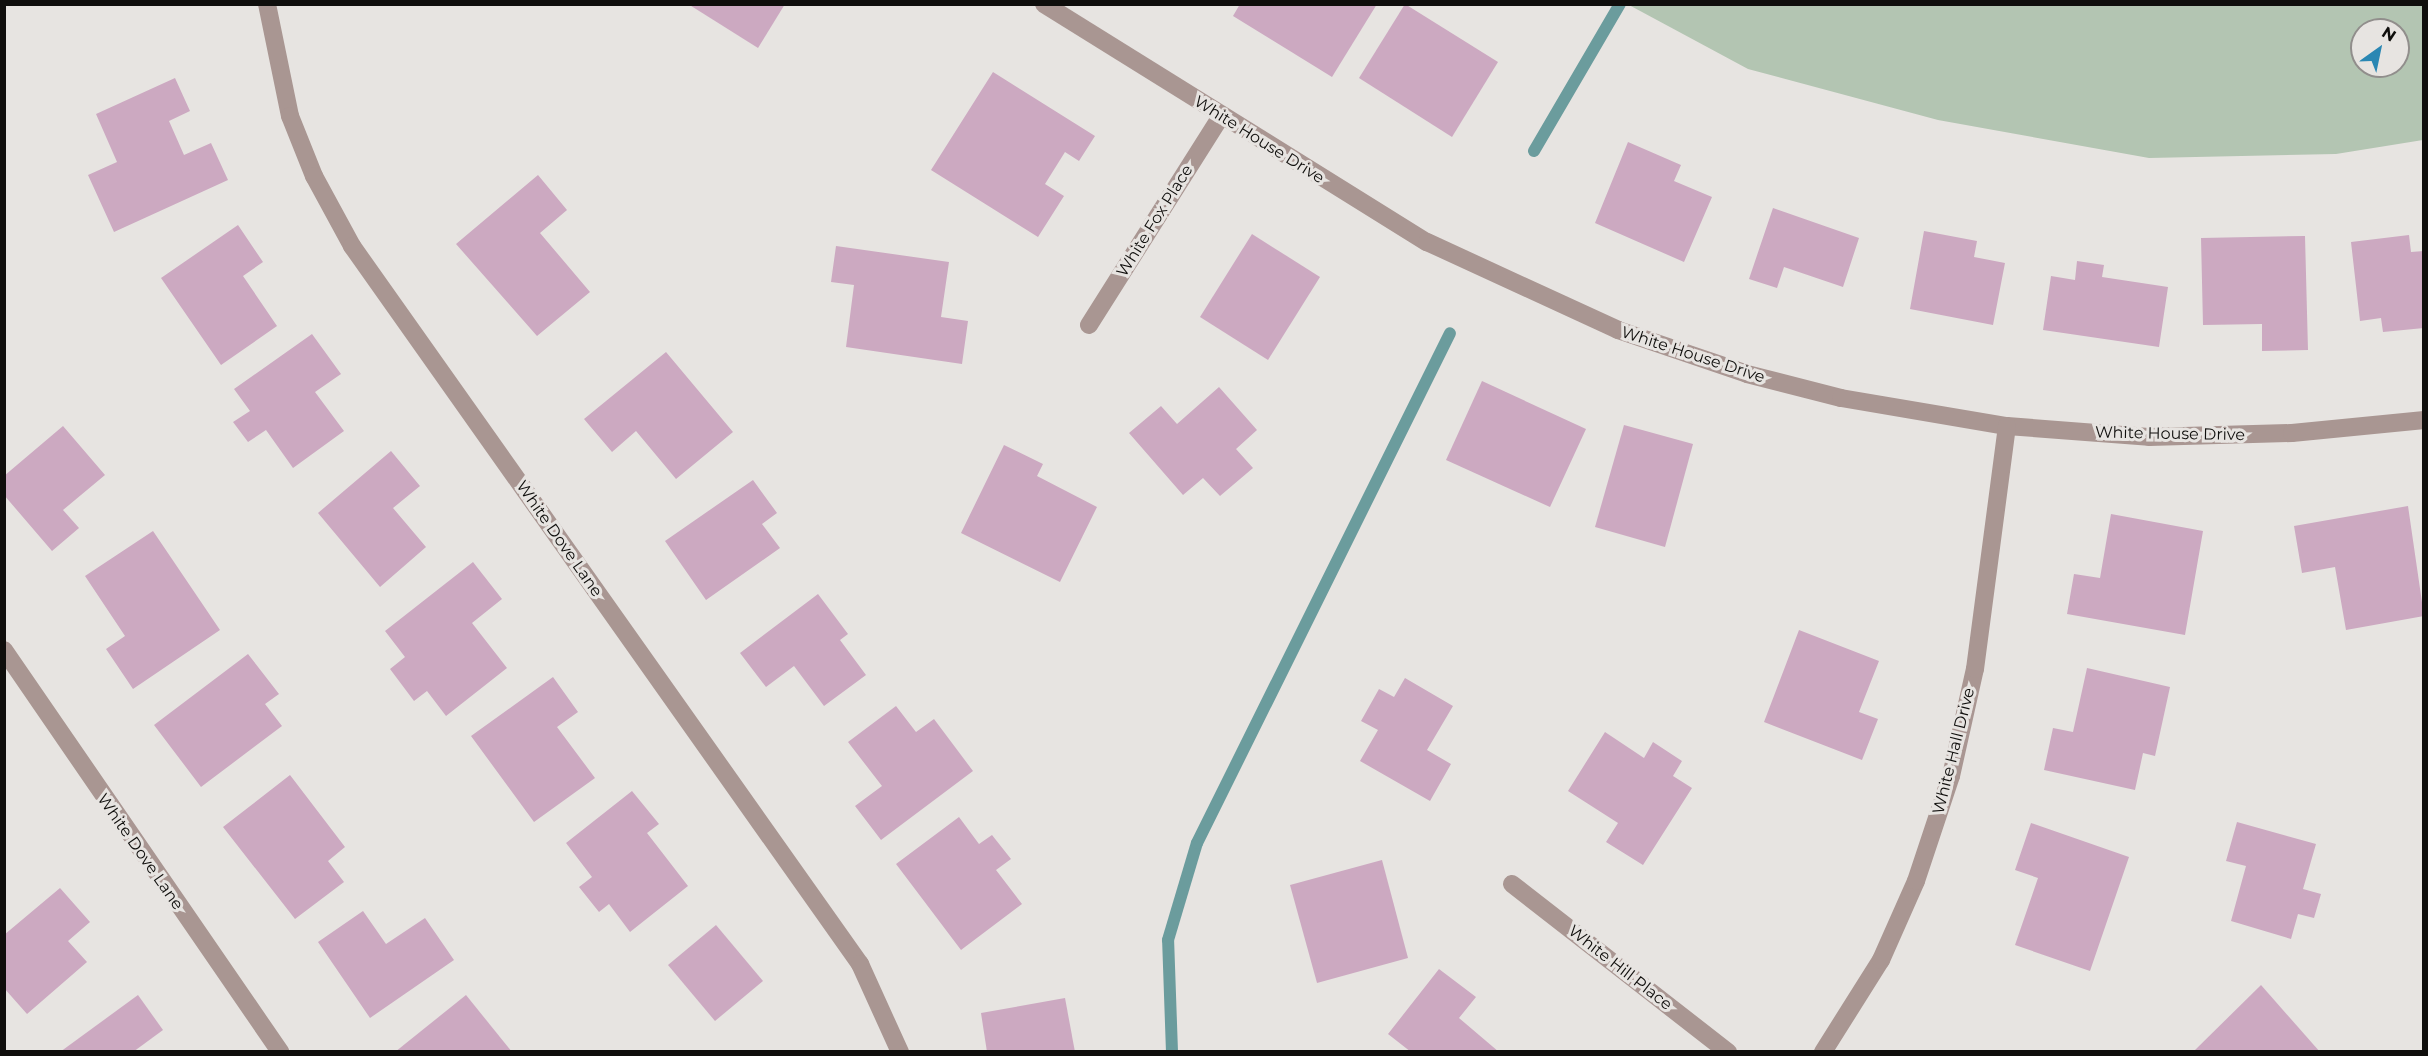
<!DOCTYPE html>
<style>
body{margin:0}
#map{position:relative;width:2428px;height:1056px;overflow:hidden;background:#e7e4e1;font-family:Montserrat,sans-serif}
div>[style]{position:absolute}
.green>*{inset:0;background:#b3c5b2}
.stream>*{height:12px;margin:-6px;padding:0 6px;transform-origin:6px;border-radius:6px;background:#6b9c9d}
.building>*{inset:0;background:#cca9c1}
.street>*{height:18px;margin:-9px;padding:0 9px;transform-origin:9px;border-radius:9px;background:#a99692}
span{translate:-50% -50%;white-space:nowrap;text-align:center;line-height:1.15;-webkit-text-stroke:6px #e7e4e1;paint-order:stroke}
.street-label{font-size:16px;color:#0f0e0c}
.frame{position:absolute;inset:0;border:6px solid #0f0e0c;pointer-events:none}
.north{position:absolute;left:2350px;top:18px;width:60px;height:60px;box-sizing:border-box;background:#e7e4e1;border:2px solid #918e8c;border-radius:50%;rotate:33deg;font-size:16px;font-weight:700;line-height:24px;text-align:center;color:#0f0e0c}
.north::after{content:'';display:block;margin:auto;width:21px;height:27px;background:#2a87b3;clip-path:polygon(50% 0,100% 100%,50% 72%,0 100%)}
</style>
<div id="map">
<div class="green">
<div style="clip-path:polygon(evenodd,1629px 5px,2423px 5px,2423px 140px,2336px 154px,2149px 158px,1938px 120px,1748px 69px,1629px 5px,2362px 30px,2398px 30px,2398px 66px,2362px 66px,2362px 30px)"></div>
</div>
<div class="stream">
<div style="left:1534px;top:151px;width:170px;rotate:-59.7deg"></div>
<div style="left:1172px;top:1052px;width:112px;rotate:-92deg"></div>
<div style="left:1168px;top:940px;width:101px;rotate:-73.4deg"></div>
<div style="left:1197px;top:843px;width:569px;rotate:-63.61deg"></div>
</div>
<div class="building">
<div style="clip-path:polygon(688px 4px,785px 4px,758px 48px)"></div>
<div style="clip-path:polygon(1240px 4px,1377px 4px,1332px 77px,1233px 16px)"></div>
<div style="clip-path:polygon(1405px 4px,1498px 62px,1452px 137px,1359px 78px)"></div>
<div style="clip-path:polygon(993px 72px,1095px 136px,1079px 161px,1065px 152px,1045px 184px,1064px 196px,1038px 237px,931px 170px)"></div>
<div style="clip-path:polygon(175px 78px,190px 111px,169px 121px,184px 155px,211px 143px,228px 180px,114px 232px,88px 175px,117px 162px,96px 114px)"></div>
<div style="clip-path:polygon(1628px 142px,1681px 165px,1674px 181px,1712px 197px,1684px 262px,1595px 223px)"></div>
<div style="clip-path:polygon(538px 175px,567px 210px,540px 233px,590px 292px,537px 336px,456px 244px)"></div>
<div style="clip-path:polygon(1773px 208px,1859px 238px,1843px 287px,1784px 267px,1777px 288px,1749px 279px)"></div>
<div style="clip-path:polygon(238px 225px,263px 262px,243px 276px,277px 326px,221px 365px,161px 278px)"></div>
<div style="clip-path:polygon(1924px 231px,1977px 241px,1974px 257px,2005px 263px,1993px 325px,1910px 309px)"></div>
<div style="clip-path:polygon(1252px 234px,1320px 277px,1268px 360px,1200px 317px)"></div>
<div style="clip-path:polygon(2409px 235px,2411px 252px,2424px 251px,2424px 328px,2383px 332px,2381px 318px,2360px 321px,2351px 242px)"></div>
<div style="clip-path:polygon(2305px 236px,2308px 350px,2262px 351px,2262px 324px,2203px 325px,2201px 238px)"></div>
<div style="clip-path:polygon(836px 246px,949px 262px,941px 317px,968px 321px,962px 364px,846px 347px,854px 285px,831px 282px)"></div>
<div style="clip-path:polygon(2077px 261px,2104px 265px,2102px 277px,2168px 287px,2159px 347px,2043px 330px,2051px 276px,2075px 280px)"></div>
<div style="clip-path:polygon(312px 334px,341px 374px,315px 392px,344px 431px,293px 468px,266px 430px,248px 442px,233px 422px,250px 411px,234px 389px)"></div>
<div style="clip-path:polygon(666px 352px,733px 432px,676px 479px,636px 431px,612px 452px,584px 419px)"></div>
<div style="clip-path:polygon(1482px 381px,1586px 429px,1550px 507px,1446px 460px)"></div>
<div style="clip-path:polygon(1219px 387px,1257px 430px,1236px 449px,1253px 468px,1220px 496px,1203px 478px,1183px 495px,1129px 433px,1161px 406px,1177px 424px)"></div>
<div style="clip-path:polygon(1624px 425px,1693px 444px,1665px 547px,1595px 527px)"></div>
<div style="clip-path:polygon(63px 426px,105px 475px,63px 510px,79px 528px,52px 551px,4px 495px,4px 476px)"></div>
<div style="clip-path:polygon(1004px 445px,1043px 464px,1037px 476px,1097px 507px,1060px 582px,961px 533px)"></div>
<div style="clip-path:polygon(391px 451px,420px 486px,393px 508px,426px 547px,380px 587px,318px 513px)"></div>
<div style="clip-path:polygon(753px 480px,777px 513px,762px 524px,780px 548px,706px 600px,665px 541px)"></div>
<div style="clip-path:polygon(2408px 506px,2424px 616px,2346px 630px,2335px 567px,2302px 573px,2294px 526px)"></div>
<div style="clip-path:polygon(2111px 514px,2203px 531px,2185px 635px,2067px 614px,2074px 574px,2100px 578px)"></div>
<div style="clip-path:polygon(153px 531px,220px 630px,133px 689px,106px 649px,125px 636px,85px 576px)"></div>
<div style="clip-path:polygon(473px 562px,502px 599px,472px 623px,507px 668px,446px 716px,427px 691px,414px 701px,390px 669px,405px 657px,385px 631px)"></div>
<div style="clip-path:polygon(818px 594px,848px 634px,840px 640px,866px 675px,824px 706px,794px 666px,766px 687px,740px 653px)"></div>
<div style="clip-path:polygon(1799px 630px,1879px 661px,1859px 712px,1878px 719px,1862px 760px,1764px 722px)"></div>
<div style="clip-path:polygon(248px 654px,279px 694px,265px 704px,282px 726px,201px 787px,154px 725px)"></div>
<div style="clip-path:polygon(2087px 668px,2170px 687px,2155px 756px,2143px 753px,2135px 790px,2044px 770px,2053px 728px,2073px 732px)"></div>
<div style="clip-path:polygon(553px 677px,578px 712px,557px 727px,595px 778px,534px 822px,471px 736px)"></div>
<div style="clip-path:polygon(1405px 678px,1453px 706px,1427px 750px,1451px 764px,1430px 801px,1360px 761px,1378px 730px,1361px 721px,1379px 689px,1394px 697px)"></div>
<div style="clip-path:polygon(896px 706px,916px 732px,934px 719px,973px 771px,881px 840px,855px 806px,882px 786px,848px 742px)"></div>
<div style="clip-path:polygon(1605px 732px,1644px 758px,1653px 742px,1682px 761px,1673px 776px,1692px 788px,1643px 865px,1606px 842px,1618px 823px,1568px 791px)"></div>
<div style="clip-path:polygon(290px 775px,345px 847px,328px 861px,344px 882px,295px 919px,223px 827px)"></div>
<div style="clip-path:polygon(632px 791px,659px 824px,647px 833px,688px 886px,630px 932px,609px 904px,599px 912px,579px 887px,592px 877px,566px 843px)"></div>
<div style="clip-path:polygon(959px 817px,979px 844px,992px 835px,1011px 859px,996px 870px,1022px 904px,961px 950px,896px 864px)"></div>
<div style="clip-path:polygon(2237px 822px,2316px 844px,2303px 889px,2321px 894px,2314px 918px,2298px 914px,2291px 939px,2231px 921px,2246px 866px,2226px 861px)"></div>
<div style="clip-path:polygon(2031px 823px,2129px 857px,2090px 971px,2015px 945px,2038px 878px,2015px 870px)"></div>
<div style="clip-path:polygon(1382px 860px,1408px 958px,1317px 983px,1290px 885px)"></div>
<div style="clip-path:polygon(60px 888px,90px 922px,68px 941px,87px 962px,27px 1014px,4px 988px,4px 935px)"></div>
<div style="clip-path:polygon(363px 911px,386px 944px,425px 918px,454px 960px,370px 1018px,318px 942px)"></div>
<div style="clip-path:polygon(716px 925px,763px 981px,715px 1021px,668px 965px)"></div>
<div style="clip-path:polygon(1439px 969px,1476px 997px,1459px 1018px,1499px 1052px,1411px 1052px,1388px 1034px)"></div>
<div style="clip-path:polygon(2261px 985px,2320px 1052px,2193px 1052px)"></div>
<div style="clip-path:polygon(138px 995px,163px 1030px,133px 1052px,60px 1052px)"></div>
<div style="clip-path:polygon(466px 995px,512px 1052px,395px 1052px)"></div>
<div style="clip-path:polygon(1065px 998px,1075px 1052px,987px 1052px,981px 1013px)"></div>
</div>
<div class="street">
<div style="left:267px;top:4px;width:114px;rotate:78.4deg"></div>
<div style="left:290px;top:116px;width:65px;rotate:68.2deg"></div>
<div style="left:314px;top:176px;width:80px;rotate:61.5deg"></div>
<div style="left:352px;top:246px;width:880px;rotate:54.72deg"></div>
<div style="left:860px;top:964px;width:97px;rotate:65.6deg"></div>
<div style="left:1044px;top:4px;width:451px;rotate:31.9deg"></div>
<div style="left:1427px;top:242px;width:210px;rotate:24.7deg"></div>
<div style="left:1618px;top:330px;width:136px;rotate:18.8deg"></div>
<div style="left:1747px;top:374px;width:97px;rotate:14.3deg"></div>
<div style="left:1841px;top:398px;width:168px;rotate:9.6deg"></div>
<div style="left:2007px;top:426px;width:142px;rotate:4.4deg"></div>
<div style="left:2149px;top:437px;width:143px;rotate:-1.6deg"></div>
<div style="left:2292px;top:433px;width:133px;rotate:-5.6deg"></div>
<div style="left:1089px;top:325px;width:247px;rotate:-57.7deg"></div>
<div style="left:4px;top:650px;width:488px;rotate:55.5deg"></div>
<div style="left:1512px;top:884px;width:274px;rotate:37.9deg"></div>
<div style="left:1823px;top:1052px;width:109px;rotate:-57.8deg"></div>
<div style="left:1881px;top:960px;width:86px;rotate:-66.1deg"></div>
<div style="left:1916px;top:881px;width:111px;rotate:-71.6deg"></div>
<div style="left:1951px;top:776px;width:110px;rotate:-77.4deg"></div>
<div style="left:1975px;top:669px;width:245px;rotate:-82.5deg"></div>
</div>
<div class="street-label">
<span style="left:1259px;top:140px;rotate:32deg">White House Drive</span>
<span style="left:1155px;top:221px;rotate:-58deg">White Fox Place</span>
<span style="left:1693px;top:355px;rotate:18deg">White House Drive</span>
<span style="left:2170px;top:434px;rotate:1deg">White House Drive</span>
<span style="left:559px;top:539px;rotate:55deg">White Dove Lane</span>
<span style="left:1954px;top:751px;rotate:-76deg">White Hall Drive</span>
<span style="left:140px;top:852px;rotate:55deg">White Dove Lane</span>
<span style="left:1620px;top:968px;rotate:38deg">White Hill Place</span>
</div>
<div class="frame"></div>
<div class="north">N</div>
</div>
